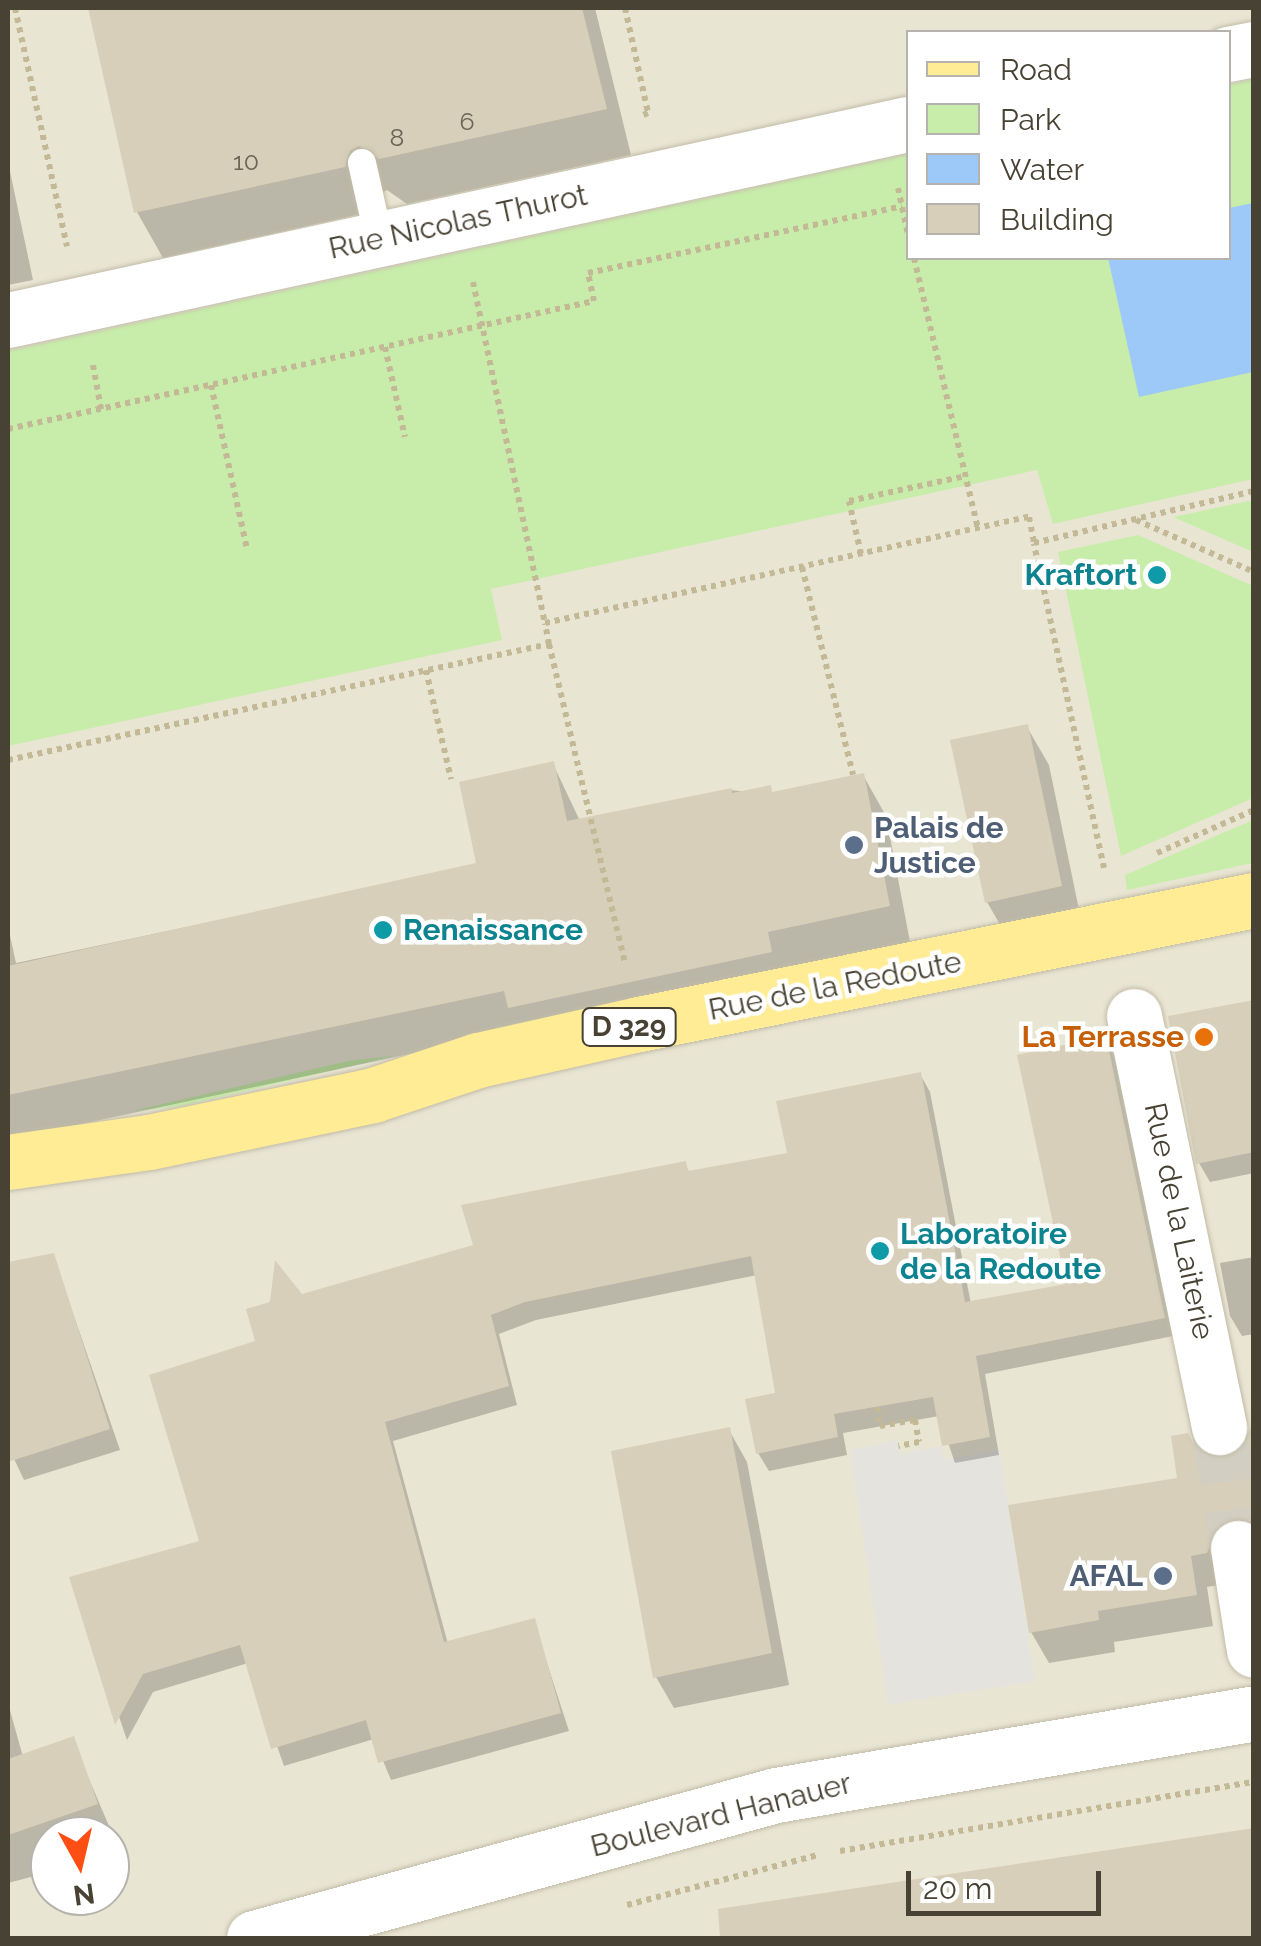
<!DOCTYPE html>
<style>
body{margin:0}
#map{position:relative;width:1261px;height:1946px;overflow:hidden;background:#f5f2e6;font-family:Raleway,sans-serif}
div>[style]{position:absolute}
.residential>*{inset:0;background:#e9e5d3}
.green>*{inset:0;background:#c8edab}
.parking>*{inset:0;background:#e5e3de}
.water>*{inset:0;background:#9cc9f7}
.shadow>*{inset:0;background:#0003}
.building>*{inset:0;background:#d7cfba}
.street-tunnel>*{height:55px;margin-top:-27.5px;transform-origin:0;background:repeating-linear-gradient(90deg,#d2cfc2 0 55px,transparent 0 83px)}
.path>*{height:6px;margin-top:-3px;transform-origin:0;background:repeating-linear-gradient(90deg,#c4b997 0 5px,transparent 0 10px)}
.roads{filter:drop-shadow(0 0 2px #c1bba7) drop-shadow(0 0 2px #c1bba7)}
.lane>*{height:28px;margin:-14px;padding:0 14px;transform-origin:14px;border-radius:14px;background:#fff}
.street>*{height:55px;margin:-27.5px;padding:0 27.5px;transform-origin:27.5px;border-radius:27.5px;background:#fff}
.primary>*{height:55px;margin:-27.5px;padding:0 27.5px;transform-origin:27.5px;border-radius:27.5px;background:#ffec95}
.dots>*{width:28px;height:28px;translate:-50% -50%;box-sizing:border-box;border:5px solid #fff;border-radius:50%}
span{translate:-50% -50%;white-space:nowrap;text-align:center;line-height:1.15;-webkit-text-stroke:9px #fff;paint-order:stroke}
.number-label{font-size:25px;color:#6c6556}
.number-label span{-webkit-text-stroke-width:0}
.shield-label span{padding:2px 8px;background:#fff;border:2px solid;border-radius:8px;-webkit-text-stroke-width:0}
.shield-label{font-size:28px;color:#484234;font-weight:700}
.street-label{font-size:30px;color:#484234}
.culture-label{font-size:30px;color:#0d838f;font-weight:700}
.right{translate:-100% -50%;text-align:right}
.left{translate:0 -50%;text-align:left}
.service-label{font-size:30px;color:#4e5e75;font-weight:700}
.food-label{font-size:30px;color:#c56008;font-weight:700}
.frame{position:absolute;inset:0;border:10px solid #484234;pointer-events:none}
.legend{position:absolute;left:906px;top:30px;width:325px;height:230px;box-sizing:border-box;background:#fff;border:2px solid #b6b3ae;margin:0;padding:12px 18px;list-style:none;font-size:30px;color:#484234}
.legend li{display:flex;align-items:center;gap:20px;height:50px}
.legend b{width:50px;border:2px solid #b6b3ae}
.north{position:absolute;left:30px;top:1816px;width:100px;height:100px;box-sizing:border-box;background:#fff;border:2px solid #b6b3ae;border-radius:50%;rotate:172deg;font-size:28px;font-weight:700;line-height:40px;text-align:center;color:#484234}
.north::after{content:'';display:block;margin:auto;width:35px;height:45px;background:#ff4e13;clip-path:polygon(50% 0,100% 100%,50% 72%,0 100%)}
.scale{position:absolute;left:906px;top:1871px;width:195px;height:45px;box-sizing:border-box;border:5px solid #484234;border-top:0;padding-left:12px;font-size:30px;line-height:35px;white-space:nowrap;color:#484234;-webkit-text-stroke:8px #fff;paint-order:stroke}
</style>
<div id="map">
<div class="residential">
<div style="clip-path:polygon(evenodd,8px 8px,1253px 8px,1253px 1938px,8px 1938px,8px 8px,908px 32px,1228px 32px,1228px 258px,908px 258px,908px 32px,8px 8px,50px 1836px,110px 1836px,110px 1896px,50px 1896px,50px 1836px)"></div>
</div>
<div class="green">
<div style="clip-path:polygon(1253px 79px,1253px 479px,1053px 524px,1037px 470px,491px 589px,502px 640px,8px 746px,8px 351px,908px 154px,908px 258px,1228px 258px,1229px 85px)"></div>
<div style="clip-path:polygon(1253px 500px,1253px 552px,1173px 517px)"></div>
<div style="clip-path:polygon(1138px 535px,1253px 586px,1253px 798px,1121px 856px,1058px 552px)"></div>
<div style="clip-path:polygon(1253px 820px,1253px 863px,1127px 890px,1125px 875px)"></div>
<div style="clip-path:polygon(398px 1055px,182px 1106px,132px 1111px,348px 1061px)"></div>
</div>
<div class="parking">
<div style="clip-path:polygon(897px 1440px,900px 1454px,942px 1446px,944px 1460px,1000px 1450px,1035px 1681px,888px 1705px,850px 1450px)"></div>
</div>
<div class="water">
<div style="clip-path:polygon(1253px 203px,1253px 372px,1139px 397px,1108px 258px,1228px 258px,1229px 208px)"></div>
</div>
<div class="shadow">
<div style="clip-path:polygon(91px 8px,595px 8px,631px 155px,407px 204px,387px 190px,375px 197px,370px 212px,163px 258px,137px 212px)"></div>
<div style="clip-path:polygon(8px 162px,33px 280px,8px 285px)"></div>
<div style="clip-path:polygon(1027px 727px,1049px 765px,1082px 924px,1009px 940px,987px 902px)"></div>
<div style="clip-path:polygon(553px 764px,580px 821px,730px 790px,773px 794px,863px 775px,886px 816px,911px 947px,49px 1131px,8px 1157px,8px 926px,16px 963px,479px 865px)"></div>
<div style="clip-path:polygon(1254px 1002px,1254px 1173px,1210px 1182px,1199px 1163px)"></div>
<div style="clip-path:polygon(1105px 1039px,1115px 1057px,1173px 1336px,985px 1374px,999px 1455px,955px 1463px,939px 1416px,843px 1433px,847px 1455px,769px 1471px,758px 1453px,778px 1395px,757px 1275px,536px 1320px,499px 1334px,517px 1405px,393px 1441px,448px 1644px,533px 1620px,569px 1731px,391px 1780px,374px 1739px,284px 1766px,248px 1663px,153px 1692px,127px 1740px,72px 1579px,202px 1542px,258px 1342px,301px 1296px,476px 1247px,684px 1163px,690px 1173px,790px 1155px,920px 1074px,930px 1092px,971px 1304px,1069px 1286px)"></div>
<div style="clip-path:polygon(53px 1255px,120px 1450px,24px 1480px,8px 1446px,8px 1265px)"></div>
<div style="clip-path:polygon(1254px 1257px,1254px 1334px,1242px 1336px,1230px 1316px,1220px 1263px)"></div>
<div style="clip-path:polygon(1254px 1424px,1254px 1548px,1225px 1584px,1207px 1587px,1213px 1626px,1114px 1642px,1115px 1652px,1049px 1663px,1031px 1632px,1180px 1480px,1196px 1451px,1225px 1460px,1242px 1451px)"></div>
<div style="clip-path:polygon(729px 1430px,747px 1462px,789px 1685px,674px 1708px,656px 1677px)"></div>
<div style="clip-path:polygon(8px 1703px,23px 1757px,72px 1739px,112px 1833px,50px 1836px,50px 1872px,8px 1883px)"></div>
<div style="clip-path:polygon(1254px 1831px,1254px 1938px,726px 1938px,788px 1921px)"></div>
</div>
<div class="building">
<div style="clip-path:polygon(88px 8px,582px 8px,607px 109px,379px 159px,359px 146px,350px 151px,345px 167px,134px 213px)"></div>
<div style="clip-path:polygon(1028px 724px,1062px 886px,985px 903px,950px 740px)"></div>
<div style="clip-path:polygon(554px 761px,567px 821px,732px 788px,732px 793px,771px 785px,772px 792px,864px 773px,890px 906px,768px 932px,772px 952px,508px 1008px,504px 991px,8px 1095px,8px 966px,476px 863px,459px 782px)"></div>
<div style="clip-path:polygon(1254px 1000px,1254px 1152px,1196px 1164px,1168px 1016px)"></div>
<div style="clip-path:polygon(1106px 1036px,1165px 1318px,976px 1356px,990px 1437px,942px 1446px,933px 1397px,834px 1414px,838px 1437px,756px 1454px,745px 1399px,775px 1393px,751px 1256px,525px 1302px,491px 1315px,509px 1386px,385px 1422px,444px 1642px,535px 1618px,561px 1713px,378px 1763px,366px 1720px,271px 1749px,240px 1645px,143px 1674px,115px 1725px,69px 1577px,199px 1541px,149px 1375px,255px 1341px,246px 1309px,270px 1302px,275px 1260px,302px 1294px,473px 1245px,461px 1205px,686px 1161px,688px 1171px,787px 1153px,776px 1101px,921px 1072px,965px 1302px,1066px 1284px,1017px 1055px)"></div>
<div style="clip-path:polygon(54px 1253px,110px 1429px,8px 1462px,8px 1262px)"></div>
<div style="clip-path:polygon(1254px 1421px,1254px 1522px,1234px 1517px,1219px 1523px,1207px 1553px,1191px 1556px,1197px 1595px,1098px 1611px,1099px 1620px,1029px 1633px,1008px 1505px,1177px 1478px,1171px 1436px,1188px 1433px,1196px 1448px,1224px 1458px,1240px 1450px)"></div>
<div style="clip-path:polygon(730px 1427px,772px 1653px,653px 1678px,611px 1451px)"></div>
<div style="clip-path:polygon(74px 1736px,98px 1804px,8px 1835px,8px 1759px)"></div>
<div style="clip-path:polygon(1254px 1828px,1254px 1938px,720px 1938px,718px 1909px)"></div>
</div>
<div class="street-tunnel">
<div style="left:1219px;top:1427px;width:122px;rotate:81.1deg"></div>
</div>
<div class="path">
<div style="left:15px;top:8px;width:244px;rotate:77.7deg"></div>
<div style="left:625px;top:8px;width:107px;rotate:77.6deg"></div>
<div style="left:648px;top:113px;width:5px;rotate:158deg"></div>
<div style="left:898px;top:188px;width:48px;rotate:78deg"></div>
<div style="left:914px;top:258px;width:278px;rotate:76.7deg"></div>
<div style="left:473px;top:282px;width:349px;rotate:78.1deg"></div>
<div style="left:385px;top:347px;width:92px;rotate:77.5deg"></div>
<div style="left:93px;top:365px;width:45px;rotate:79.7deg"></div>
<div style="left:211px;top:385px;width:168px;rotate:77.6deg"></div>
<div style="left:8px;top:429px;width:600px;rotate:-12.32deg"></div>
<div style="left:594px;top:301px;width:29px;rotate:-102deg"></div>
<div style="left:588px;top:273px;width:321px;rotate:-12deg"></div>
<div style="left:1136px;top:520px;width:129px;rotate:23.8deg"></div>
<div style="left:861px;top:554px;width:54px;rotate:-102.8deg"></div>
<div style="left:849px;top:501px;width:120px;rotate:-12.1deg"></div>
<div style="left:802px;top:567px;width:214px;rotate:76.2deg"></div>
<div style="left:549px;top:644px;width:329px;rotate:76.6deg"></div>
<div style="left:426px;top:670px;width:112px;rotate:77.1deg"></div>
<div style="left:8px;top:760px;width:553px;rotate:-12.1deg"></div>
<div style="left:549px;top:644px;width:21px;rotate:-101deg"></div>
<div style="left:545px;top:623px;width:495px;rotate:-12.4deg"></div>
<div style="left:1029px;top:517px;width:26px;rotate:79deg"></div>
<div style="left:1157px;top:853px;width:106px;rotate:-23.9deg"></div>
<div style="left:1104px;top:868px;width:332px;rotate:-102.2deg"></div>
<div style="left:1034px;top:543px;width:226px;rotate:-13.3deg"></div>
<div style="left:877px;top:1407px;width:19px;rotate:81deg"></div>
<div style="left:880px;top:1426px;width:36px;rotate:-10deg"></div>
<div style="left:915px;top:1420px;width:22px;rotate:80deg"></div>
<div style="left:919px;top:1442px;width:21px;rotate:169deg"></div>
<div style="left:840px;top:1851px;width:420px;rotate:-9.5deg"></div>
<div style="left:627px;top:1905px;width:197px;rotate:-14.7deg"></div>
</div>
<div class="roads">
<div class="lane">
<div style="left:362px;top:163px;width:78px;rotate:77.4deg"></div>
</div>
<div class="street">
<div style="left:1228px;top:54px;width:26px;rotate:-11deg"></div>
<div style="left:8px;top:320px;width:921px;rotate:-12.29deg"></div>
<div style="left:1134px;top:1016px;width:420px;rotate:78.3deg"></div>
<div style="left:1238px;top:1548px;width:103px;rotate:81.1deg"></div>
<div style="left:254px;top:1938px;width:541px;rotate:-15.32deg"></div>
<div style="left:776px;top:1795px;width:485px;rotate:-9.7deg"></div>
</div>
<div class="primary">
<div style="left:8px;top:1162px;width:142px;rotate:-8.1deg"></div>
<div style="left:149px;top:1142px;width:229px;rotate:-11.8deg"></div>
<div style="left:373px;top:1095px;width:111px;rotate:-18.4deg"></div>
<div style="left:478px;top:1060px;width:165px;rotate:-12.6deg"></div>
<div style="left:639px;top:1024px;width:627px;rotate:-11.4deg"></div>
</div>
</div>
<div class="dots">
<div style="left:1157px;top:575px;background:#0f9aa8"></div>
<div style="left:854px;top:845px;background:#5c6f8a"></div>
<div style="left:383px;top:930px;background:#0f9aa8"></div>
<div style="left:1204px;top:1037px;background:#e8710a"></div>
<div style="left:880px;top:1251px;background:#0f9aa8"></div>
<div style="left:1163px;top:1576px;background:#5c6f8a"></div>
</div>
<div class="number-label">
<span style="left:467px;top:121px">6</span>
<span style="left:397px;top:137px">8</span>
<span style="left:246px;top:161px">10</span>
</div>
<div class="shield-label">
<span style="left:629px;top:1027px">D 329</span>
</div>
<div class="street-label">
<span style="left:458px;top:222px;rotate:-12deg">Rue Nicolas Thurot</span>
<span style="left:835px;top:986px;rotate:-11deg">Rue de la Redoute</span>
<span style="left:1179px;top:1221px;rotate:78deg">Rue de la Laiterie</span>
<span style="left:721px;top:1815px;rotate:-14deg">Boulevard Hanauer</span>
</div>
<div class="culture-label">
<span class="right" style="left:1137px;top:575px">Kraftort</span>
<span class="left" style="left:403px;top:930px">Renaissance</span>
<span class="left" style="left:900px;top:1251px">Laboratoire<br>de la Redoute</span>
</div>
<div class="service-label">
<span class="left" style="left:874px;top:845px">Palais de<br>Justice</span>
<span class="right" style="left:1143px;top:1576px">AFAL</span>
</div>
<div class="food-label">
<span class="right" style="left:1184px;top:1037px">La Terrasse</span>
</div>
<div class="frame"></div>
<ul class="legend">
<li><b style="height:12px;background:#ffec95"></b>Road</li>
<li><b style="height:28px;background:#c8edab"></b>Park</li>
<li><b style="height:28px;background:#9cc9f7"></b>Water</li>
<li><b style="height:28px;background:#d7cfba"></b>Building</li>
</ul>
<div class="north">N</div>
<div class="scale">20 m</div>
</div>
